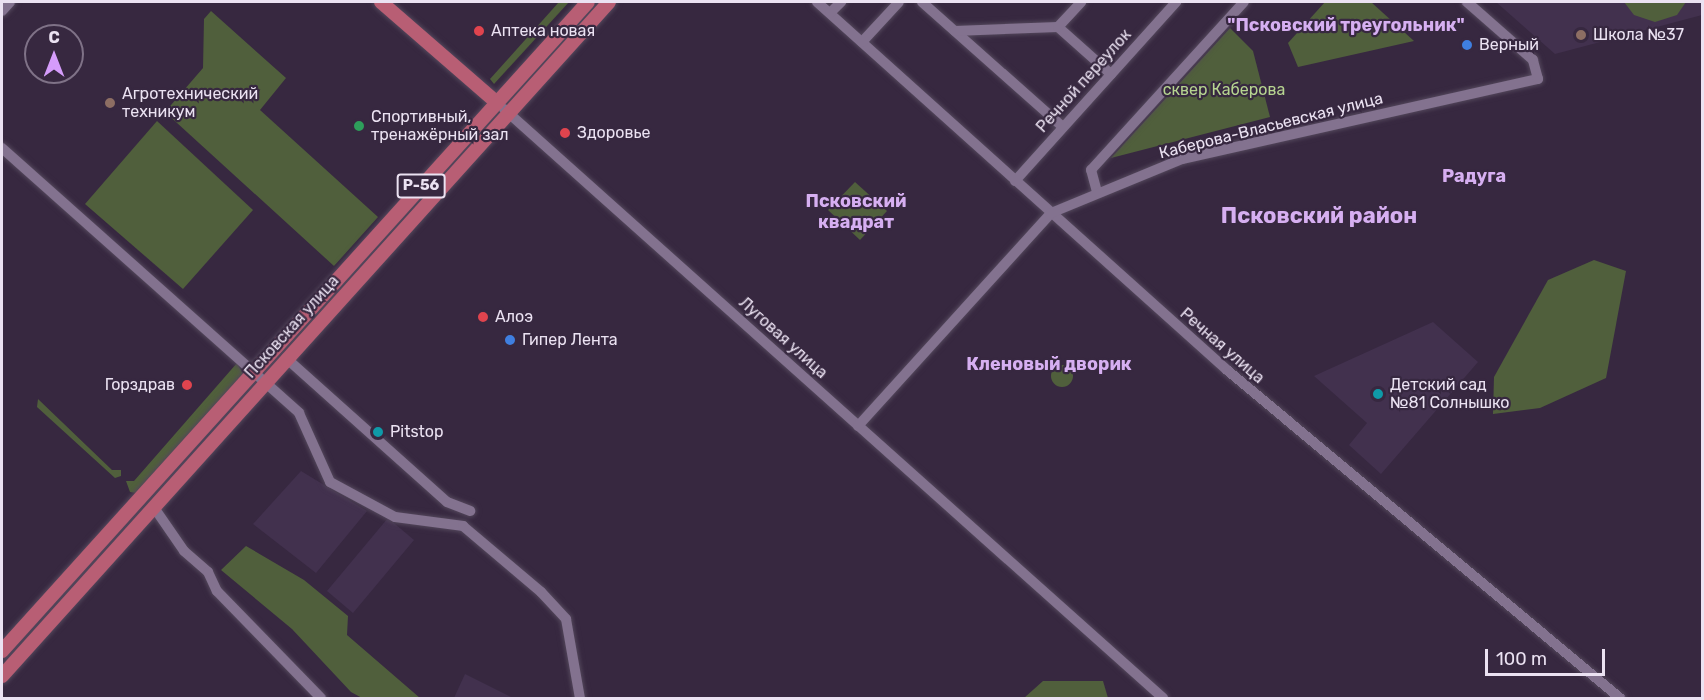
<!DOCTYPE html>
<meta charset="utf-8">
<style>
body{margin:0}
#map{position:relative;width:1704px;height:700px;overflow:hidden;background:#372840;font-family:Rubik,sans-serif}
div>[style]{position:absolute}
.built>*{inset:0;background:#42314e}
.green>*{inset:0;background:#505f3c}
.round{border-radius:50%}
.roads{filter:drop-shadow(0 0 2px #53475b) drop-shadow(0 0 2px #53475b)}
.minor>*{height:10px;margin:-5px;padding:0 5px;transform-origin:5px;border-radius:5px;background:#83728f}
.major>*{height:14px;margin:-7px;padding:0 7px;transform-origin:7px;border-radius:7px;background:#b85e74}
.dots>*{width:16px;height:16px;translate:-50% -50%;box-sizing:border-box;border:3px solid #372840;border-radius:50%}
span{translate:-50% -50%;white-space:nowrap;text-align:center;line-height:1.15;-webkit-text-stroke:4.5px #372840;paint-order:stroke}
.shield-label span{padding:2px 4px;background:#372840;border:2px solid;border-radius:4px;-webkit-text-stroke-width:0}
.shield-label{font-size:15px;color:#ebe2f2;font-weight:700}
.poi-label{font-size:16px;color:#ebe2f2}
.left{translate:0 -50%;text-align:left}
.right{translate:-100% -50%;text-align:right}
.street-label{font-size:16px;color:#ebe2f2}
.park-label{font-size:16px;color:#b6d490}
.neighbourhood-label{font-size:18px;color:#d6aff1;font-weight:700}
.district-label{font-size:22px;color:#d6aff1;font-weight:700}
.frame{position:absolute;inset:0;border:3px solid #ebe2f2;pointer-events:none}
.north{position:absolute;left:24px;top:24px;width:60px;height:60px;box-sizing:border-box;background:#372840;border:2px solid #7f7287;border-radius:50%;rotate:0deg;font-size:16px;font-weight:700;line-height:24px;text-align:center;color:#ebe2f2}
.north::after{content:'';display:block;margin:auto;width:21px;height:27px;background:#d59cfb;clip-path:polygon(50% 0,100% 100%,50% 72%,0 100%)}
.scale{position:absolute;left:1485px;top:649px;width:120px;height:27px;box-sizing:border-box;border:3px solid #ebe2f2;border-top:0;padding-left:8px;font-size:18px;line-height:21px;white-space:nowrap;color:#ebe2f2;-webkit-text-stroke:4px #372840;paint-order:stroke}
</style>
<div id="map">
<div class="built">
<div style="clip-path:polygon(1496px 2px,1702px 2px,1702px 15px,1555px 54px)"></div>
<div style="clip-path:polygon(1433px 322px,1478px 362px,1381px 474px,1349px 445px,1367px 423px,1314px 376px)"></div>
<div style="clip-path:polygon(301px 471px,367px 511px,316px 573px,253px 524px)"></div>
<div style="clip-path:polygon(388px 518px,414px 540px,353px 613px,327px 591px)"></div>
<div style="clip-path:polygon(465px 674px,513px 698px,454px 698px)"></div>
</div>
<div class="green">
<div style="clip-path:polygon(559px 2px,569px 2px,494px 84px,490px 79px)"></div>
<div style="clip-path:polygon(1325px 2px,1371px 2px,1414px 41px,1298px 67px,1288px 43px)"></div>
<div style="clip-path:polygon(1624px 2px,1686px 2px,1677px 15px,1655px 22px,1634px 15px)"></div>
<div style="clip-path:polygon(211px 11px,286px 78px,260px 110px,378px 217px,334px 266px,165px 112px,203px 68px,204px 19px)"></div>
<div style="clip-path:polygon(1230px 28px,1253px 51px,1270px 117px,1111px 158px)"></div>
<div style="clip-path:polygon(157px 121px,253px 210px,183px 289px,85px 204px)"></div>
<div style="clip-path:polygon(855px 182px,887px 211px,860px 240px,828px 210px)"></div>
<div style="clip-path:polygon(1594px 260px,1626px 271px,1606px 378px,1540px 408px,1493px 414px,1494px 377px,1548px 280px)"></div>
<div style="clip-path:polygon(237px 363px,243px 374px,136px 493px,130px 492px,126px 481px,134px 481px)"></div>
<div class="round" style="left:1051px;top:365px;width:22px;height:22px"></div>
<div style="clip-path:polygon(38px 399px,112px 470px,121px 470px,121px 476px,115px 478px,37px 407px)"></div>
<div style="clip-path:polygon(246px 546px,304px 580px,348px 616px,347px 635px,420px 698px,362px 698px,351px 692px,292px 629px,221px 570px)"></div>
<div style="clip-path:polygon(1043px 681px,1103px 681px,1108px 698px,1024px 698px)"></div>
</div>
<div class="roads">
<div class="minor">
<div style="left:817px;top:2px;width:551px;rotate:41.91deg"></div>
<div style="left:1227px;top:370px;width:512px;rotate:39.85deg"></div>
<div style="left:922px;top:2px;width:188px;rotate:41.6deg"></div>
<div style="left:2px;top:11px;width:12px;rotate:-48deg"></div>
<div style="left:830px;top:13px;width:16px;rotate:-45deg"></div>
<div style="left:1058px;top:27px;width:71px;rotate:41.6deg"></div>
<div style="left:955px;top:31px;width:103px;rotate:-2.2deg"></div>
<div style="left:1058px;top:27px;width:34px;rotate:-47deg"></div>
<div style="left:862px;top:42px;width:54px;rotate:-47.2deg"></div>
<div style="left:504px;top:109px;width:884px;rotate:41.79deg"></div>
<div style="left:2px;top:148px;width:398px;rotate:41.7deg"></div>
<div style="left:299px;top:413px;width:76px;rotate:65.8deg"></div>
<div style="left:330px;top:482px;width:74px;rotate:28.3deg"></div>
<div style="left:395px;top:517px;width:69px;rotate:7.5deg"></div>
<div style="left:463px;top:526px;width:102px;rotate:40.2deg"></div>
<div style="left:541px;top:592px;width:37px;rotate:47deg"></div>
<div style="left:566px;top:619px;width:80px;rotate:80deg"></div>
<div style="left:1015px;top:181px;width:241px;rotate:-48deg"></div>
<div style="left:1097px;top:192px;width:23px;rotate:-105deg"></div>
<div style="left:1091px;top:170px;width:227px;rotate:-47.7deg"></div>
<div style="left:286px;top:358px;width:216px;rotate:41.8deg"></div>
<div style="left:447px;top:502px;width:25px;rotate:21deg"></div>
<div style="left:858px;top:426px;width:287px;rotate:-47.8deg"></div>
<div style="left:1051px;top:213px;width:142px;rotate:-22.4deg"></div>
<div style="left:1182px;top:159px;width:365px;rotate:-12.7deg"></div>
<div style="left:1538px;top:79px;width:20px;rotate:-105deg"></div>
<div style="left:1533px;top:60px;width:88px;rotate:-138.7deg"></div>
<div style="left:153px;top:506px;width:55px;rotate:55.4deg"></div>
<div style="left:184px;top:551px;width:32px;rotate:41deg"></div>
<div style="left:208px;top:572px;width:21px;rotate:65deg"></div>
<div style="left:217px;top:591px;width:149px;rotate:45.8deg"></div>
</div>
<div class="major">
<div style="left:381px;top:2px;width:154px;rotate:41deg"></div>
<div style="left:2px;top:651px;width:874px;rotate:-47.92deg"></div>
<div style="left:2px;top:676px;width:907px;rotate:-47.99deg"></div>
</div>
</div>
<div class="dots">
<div style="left:479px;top:31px;background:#e0444e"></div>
<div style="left:1581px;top:35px;background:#8d6e63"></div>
<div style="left:1467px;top:45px;background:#3f7fe0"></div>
<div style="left:110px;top:103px;background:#8d6e63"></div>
<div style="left:359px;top:126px;background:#2e9e5b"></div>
<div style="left:565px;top:133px;background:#e0444e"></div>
<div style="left:483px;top:317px;background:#e0444e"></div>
<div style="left:510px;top:340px;background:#3f7fe0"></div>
<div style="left:187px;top:385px;background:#e0444e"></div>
<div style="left:1378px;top:394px;background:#0f9aa8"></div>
<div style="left:378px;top:432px;background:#0f9aa8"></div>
</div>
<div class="shield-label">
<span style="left:421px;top:186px">Р-56</span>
</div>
<div class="poi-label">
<span class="left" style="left:491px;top:31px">Аптека новая</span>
<span class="left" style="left:1593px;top:35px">Школа №37</span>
<span class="left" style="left:1479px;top:45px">Верный</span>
<span class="left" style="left:122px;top:103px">Агротехнический<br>техникум</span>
<span class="left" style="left:371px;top:126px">Спортивный,<br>тренажёрный зал</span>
<span class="left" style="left:577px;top:133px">Здоровье</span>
<span class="left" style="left:495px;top:317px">Алоэ</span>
<span class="left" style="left:522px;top:340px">Гипер Лента</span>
<span class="right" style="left:175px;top:385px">Горздрав</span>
<span class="left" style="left:1390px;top:394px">Детский сад<br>№81 Солнышко</span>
<span class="left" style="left:390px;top:432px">Pitstop</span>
</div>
<div class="street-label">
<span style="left:1084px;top:81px;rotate:-48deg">Речной переулок</span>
<span style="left:1271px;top:126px;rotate:-14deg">Каберова-Власьевская улица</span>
<span style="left:292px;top:327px;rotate:-48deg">Псковская улица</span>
<span style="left:783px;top:338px;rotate:42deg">Луговая улица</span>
<span style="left:1222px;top:346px;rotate:41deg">Речная улица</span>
</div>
<div class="park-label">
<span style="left:1224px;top:90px">сквер Каберова</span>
</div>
<div class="neighbourhood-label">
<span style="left:1346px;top:25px">"Псковский треугольник"</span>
<span style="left:1474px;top:176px">Радуга</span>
<span style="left:856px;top:212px">Псковский<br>квадрат</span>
<span style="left:1049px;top:364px">Кленовый дворик</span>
</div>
<div class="district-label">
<span style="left:1319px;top:216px">Псковский район</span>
</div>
<div class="frame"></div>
<div class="north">С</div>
<div class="scale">100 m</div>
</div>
